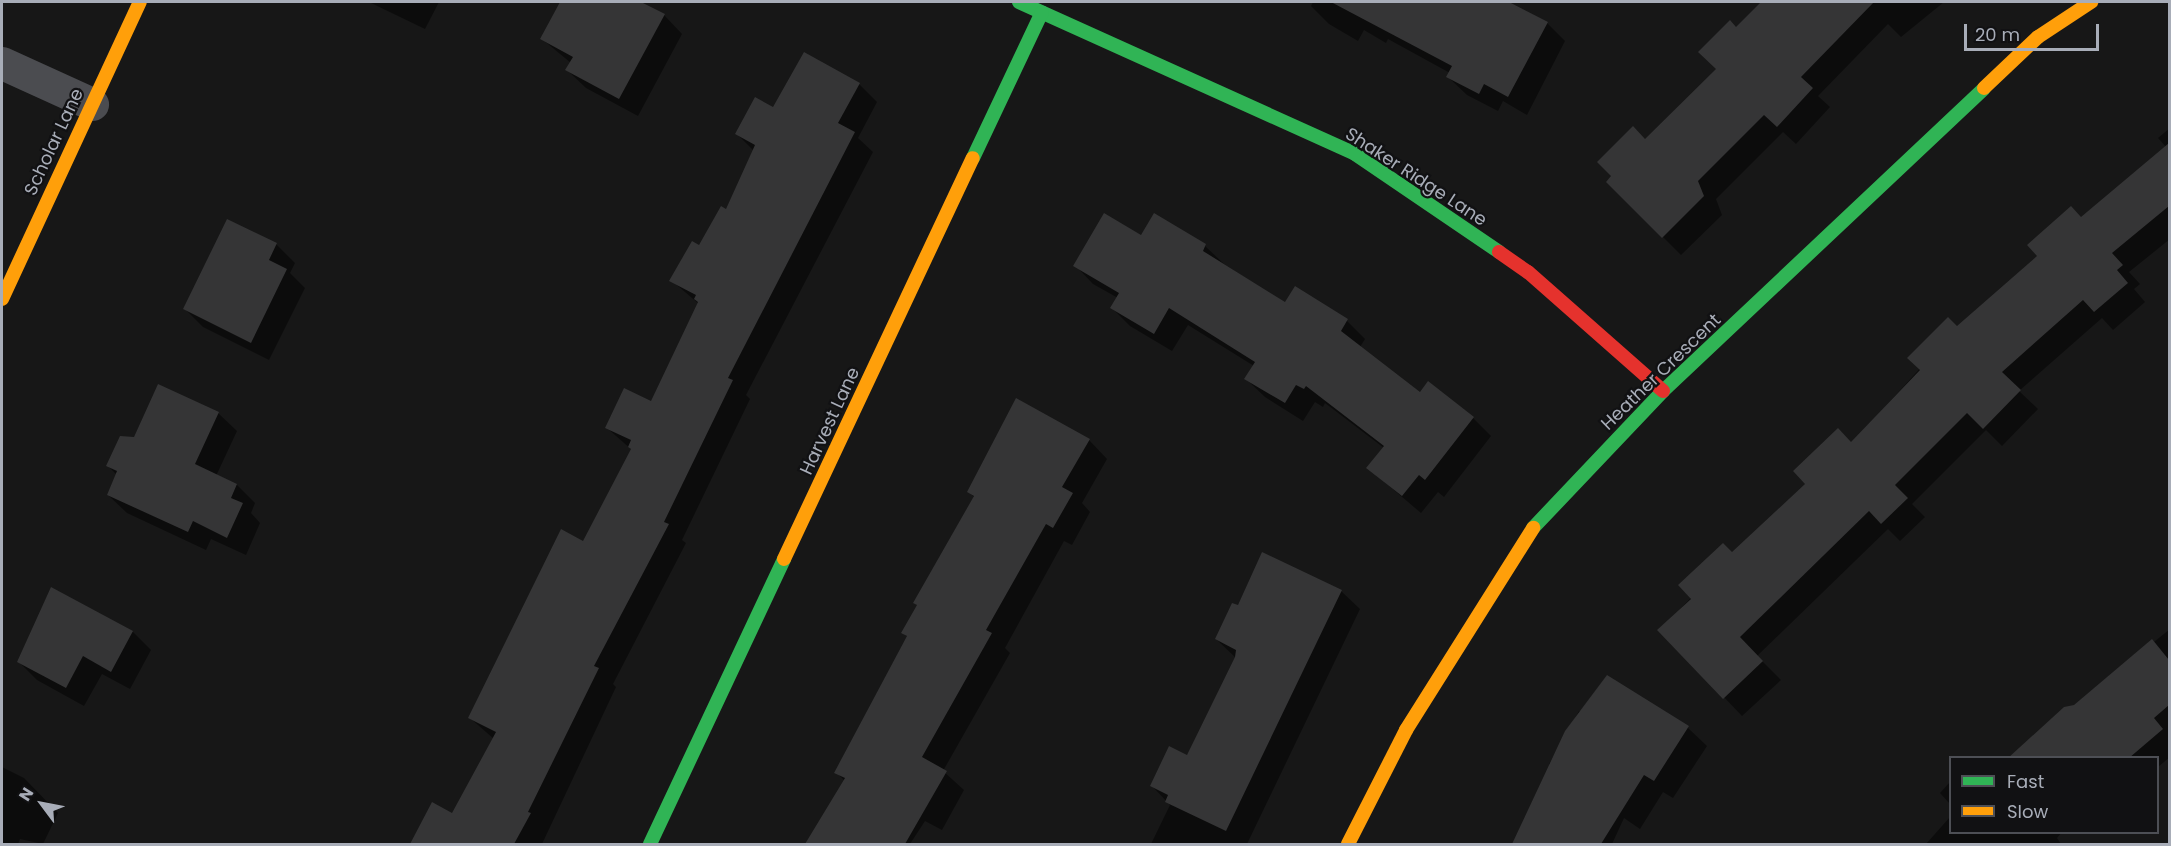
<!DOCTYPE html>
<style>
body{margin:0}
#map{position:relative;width:2171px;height:846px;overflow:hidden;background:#171717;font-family:Poppins,sans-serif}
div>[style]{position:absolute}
.shadow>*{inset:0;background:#0007}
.building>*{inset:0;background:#353536}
.street>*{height:33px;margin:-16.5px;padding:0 16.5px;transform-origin:16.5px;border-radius:16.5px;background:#4b4c50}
.fast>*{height:14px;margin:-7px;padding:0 7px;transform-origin:7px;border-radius:7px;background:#30b455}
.slow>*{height:14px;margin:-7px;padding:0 7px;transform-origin:7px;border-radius:7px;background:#ff9f0a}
.jam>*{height:14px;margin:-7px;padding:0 7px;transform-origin:7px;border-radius:7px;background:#e5322d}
span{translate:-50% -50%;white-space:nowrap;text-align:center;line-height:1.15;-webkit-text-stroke:4.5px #111113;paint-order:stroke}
.street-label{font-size:18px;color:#a8adb8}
.frame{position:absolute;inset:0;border:3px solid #a8adb8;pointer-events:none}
.legend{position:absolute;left:1949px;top:756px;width:210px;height:78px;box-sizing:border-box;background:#111113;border:2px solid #4d4f55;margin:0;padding:8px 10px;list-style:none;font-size:18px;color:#a8adb8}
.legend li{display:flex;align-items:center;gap:12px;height:30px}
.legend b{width:30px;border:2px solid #4d4f55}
.north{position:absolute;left:12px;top:774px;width:60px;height:60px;-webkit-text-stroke:4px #111113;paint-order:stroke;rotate:302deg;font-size:16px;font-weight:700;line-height:24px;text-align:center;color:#a8adb8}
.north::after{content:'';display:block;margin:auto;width:21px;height:27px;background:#a8adb8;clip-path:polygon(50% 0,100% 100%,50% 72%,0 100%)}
.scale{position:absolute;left:1964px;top:24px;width:135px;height:27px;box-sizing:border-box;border:3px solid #a8adb8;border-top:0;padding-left:8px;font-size:18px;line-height:21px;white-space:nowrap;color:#a8adb8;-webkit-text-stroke:4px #111113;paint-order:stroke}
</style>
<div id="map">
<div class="shadow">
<div style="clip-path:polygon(369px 2px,439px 2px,425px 29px)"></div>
<div style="clip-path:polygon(562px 2px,598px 2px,612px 9px,616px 2px,638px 2px,664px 15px,682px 34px,638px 116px,586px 88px,567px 70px,571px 63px,542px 39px)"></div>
<div style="clip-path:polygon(1313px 2px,1506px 2px,1547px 23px,1565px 41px,1527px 115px,1503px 101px,1498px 111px,1467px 95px,1448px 77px,1450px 73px,1388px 39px,1386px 43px,1364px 30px,1358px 41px,1329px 24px,1311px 6px)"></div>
<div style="clip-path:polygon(1762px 2px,1944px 2px,1901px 37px,1888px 24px,1818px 96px,1830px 107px,1796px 144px,1783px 132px,1716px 199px,1722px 215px,1681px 255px,1608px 182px,1718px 69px,1736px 29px)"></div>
<div style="clip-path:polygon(859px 84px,877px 102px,858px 138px,873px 152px,746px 395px,750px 399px,682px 540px,686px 543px,613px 684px,616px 687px,542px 844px,411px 844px,432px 804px,453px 815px,494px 739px,470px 718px,584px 543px,632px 450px,607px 428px,652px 403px,699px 304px,671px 280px,727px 211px,754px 151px,737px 134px,774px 109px)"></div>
<div style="clip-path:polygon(2170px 128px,2170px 239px,2129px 272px,2140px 284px,2134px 289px,2145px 302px,2113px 330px,2102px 318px,2019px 391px,2038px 409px,2002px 446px,1986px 430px,1912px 504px,1925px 517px,1900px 541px,1888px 529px,1757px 656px,1781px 680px,1742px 716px,1660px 630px,1733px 554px,1851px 444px,1957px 328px,2167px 148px,2158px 138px)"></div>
<div style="clip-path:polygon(1154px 216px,1205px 246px,1224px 264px,1285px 304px,1347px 321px,1365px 339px,1360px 347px,1420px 395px,1473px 418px,1491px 436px,1444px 497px,1438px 492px,1421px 513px,1368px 468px,1384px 448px,1325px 403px,1323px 407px,1315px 402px,1303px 421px,1265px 397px,1246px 379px,1254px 366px,1188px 325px,1172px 351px,1130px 326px,1112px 308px,1118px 298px,1093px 284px,1075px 265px,1142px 237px)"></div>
<div style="clip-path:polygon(276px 244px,295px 263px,290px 273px,305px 288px,269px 360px,203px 327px,185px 309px)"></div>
<div style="clip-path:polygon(218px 413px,237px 431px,216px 476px,237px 485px,255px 503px,251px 513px,260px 523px,246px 555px,211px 539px,206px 550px,127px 513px,108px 495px,117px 475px,108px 466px,135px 439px)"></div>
<div style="clip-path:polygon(1089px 440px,1107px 459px,1082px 503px,1090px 512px,1072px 545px,1064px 541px,1005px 648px,1010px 653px,943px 771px,964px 790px,942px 830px,925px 821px,910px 844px,809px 844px,845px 781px,836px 772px,908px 637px,903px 633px,918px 606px,915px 603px,974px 497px,968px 491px)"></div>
<div style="clip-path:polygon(1341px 591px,1360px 609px,1247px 844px,1151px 844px,1170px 805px,1152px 786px,1188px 757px,1236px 658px,1216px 639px,1238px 607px)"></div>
<div style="clip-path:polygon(2170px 629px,2170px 757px,2158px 767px,2158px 758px,2011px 758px)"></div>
<div style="clip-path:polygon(133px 632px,151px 650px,130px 689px,102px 674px,84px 706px,37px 680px,19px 662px)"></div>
<div style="clip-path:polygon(1608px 677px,1688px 728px,1707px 746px,1673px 798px,1663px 792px,1640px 829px,1624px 818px,1612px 844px,1513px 844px,1552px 766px,1549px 764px,1579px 711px,1584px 714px)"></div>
<div style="clip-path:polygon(2px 767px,24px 778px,58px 813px,43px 844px,20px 839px,18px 844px,2px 844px)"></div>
<div style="clip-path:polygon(1950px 782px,1950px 804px,1940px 793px)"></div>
<div style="clip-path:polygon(1950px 817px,1950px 832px,2062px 832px,2057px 838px,2061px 844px,1926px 844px)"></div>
</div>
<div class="building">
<div style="clip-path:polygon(560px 2px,641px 2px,665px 14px,619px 99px,565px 70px,573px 57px,540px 39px)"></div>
<div style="clip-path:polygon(1331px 2px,1509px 2px,1548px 22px,1508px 97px,1484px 84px,1479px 94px,1446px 77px,1452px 66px)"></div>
<div style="clip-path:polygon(1761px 2px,1874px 2px,1801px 77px,1813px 88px,1777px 127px,1764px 115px,1698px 181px,1704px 196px,1662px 238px,1606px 182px,1611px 176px,1597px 162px,1633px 126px,1645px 139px,1716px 69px,1698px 52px,1730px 20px,1736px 27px)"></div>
<div style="clip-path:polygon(804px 52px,860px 83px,838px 123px,855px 132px,728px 378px,733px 380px,664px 522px,669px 524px,594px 666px,599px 668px,528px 812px,531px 813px,514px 844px,410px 844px,432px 802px,452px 813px,496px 732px,468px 718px,561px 529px,583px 541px,631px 449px,628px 447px,631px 440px,605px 428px,624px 388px,651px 401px,698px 302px,694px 299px,696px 295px,669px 281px,692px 241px,699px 245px,721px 206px,726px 209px,755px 145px,735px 134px,755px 97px,773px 107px)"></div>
<div style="clip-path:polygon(2169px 143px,2169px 206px,2112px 253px,2123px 265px,2117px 270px,2128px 283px,2094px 312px,2083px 300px,2002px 372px,2021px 390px,1983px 429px,1967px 413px,1895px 485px,1908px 498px,1881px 524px,1869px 511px,1740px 637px,1763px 661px,1723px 699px,1657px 630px,1691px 599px,1678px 585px,1723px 543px,1732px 552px,1805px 484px,1793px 471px,1838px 428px,1851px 442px,1920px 370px,1907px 358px,1948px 317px,1957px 326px,2037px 256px,2027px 245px,2071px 206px,2081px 217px)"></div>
<div style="clip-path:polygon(1104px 213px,1141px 235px,1154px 213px,1206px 244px,1203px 251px,1285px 302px,1295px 286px,1348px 319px,1341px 331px,1420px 392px,1428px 381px,1474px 417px,1425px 480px,1419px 475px,1402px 496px,1366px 468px,1384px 446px,1306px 386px,1304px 389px,1296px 385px,1285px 403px,1244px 379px,1255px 362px,1169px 308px,1154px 334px,1110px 308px,1119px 293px,1073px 266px)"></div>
<div style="clip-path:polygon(227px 219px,277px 243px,269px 260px,287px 269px,251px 343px,183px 309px)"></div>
<div style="clip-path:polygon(158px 384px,219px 412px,195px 464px,237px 484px,231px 498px,243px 503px,227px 538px,193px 521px,188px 532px,107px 495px,117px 471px,106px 466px,120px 436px,134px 437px)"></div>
<div style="clip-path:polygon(1016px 398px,1090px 439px,1062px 487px,1073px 493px,1053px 528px,1046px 524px,986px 630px,992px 633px,922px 757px,947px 771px,905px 844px,805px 844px,845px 778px,834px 773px,907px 636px,901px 633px,917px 605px,913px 603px,974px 496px,967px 492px)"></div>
<div style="clip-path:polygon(1262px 552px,1342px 590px,1226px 831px,1165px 802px,1168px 795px,1150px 786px,1169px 746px,1187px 755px,1235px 657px,1236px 650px,1215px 639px,1232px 603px,1238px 605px)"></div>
<div style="clip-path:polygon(51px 587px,133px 631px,111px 672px,83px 656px,66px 688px,17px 662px)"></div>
<div style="clip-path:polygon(2152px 639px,2169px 660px,2169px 705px,2154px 718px,2163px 729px,2129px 758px,2008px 758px,2064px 707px,2074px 705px)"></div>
<div style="clip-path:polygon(1607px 675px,1689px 726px,1654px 781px,1644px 775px,1601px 844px,1512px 844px,1565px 731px)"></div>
</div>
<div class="street">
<div style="left:2px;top:63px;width:99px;rotate:24.5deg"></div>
</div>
<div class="fast">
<div style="left:1019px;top:2px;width:369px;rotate:24.3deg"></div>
<div style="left:1355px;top:154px;width:174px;rotate:34.2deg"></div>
<div style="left:973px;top:158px;width:161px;rotate:-64.7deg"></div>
<div style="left:1533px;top:528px;width:189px;rotate:-46.5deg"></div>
<div style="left:1663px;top:391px;width:441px;rotate:-43.3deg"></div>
<div style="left:650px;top:844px;width:315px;rotate:-64.8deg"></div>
</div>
<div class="slow">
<div style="left:1984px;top:88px;width:74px;rotate:-43.4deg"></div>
<div style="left:2038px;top:37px;width:64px;rotate:-33.4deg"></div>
<div style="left:2px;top:299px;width:327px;rotate:-65.1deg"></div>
<div style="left:784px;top:559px;width:443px;rotate:-64.8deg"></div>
<div style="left:1348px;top:844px;width:128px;rotate:-63deg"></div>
<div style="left:1406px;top:730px;width:239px;rotate:-57.8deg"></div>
</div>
<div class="jam">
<div style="left:1499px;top:252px;width:35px;rotate:35deg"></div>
<div style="left:1528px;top:272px;width:180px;rotate:41.4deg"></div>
</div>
<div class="street-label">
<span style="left:54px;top:142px;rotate:-65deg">Scholar Lane</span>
<span style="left:1416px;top:177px;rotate:33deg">Shaker Ridge Lane</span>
<span style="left:1661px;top:372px;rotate:-44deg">Heather Crescent</span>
<span style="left:830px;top:421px;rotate:-65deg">Harvest Lane</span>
</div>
<div class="frame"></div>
<ul class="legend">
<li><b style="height:8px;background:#30b455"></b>Fast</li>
<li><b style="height:8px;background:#ff9f0a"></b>Slow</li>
</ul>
<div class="north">N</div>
<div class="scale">20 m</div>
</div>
